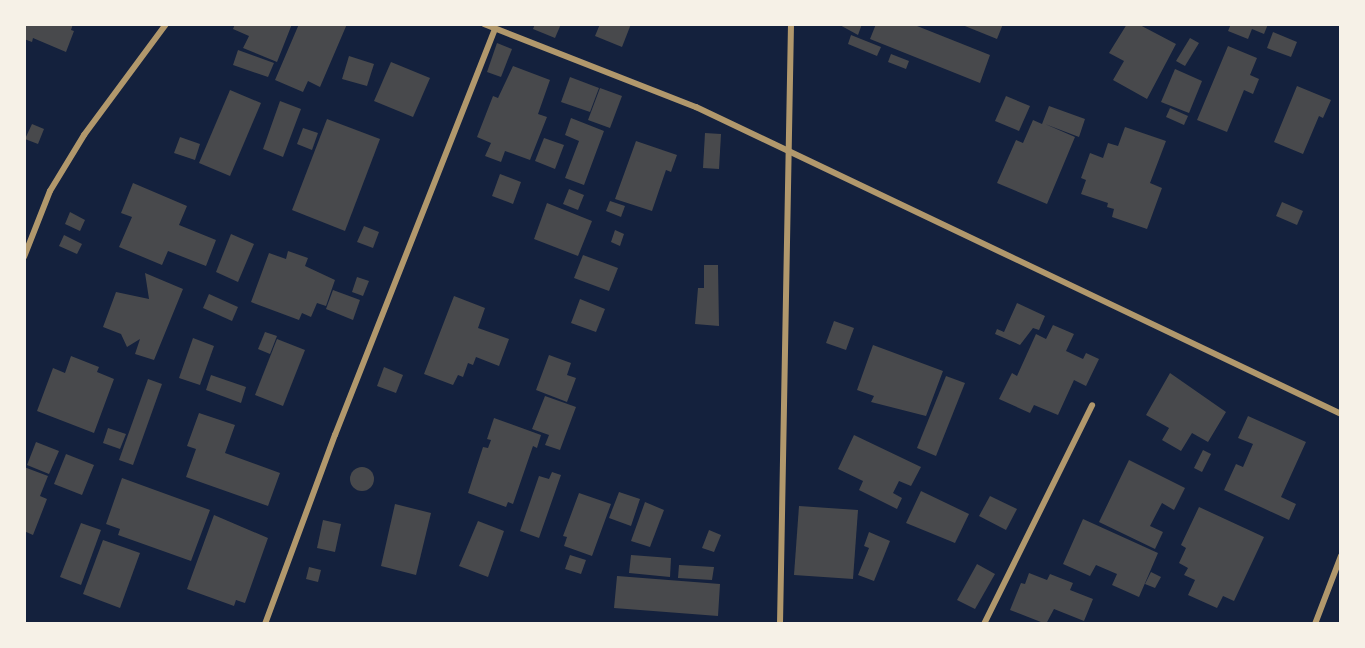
<!DOCTYPE html>
<style>
body{margin:0}
#map{position:relative;width:1365px;height:648px;overflow:hidden;background:#14213d;font-family:Ubuntu,sans-serif}
div>[style]{position:absolute}
.building>*{inset:0;background:#48494c}
.round{border-radius:50%}
.minor>*{height:6px;margin:-3px;padding:0 3px;transform-origin:3px;border-radius:3px;background:#b1986c}
span{translate:-50% -50%;white-space:nowrap;text-align:center;line-height:1.15;-webkit-text-stroke:4.5px #f6f1e7;paint-order:stroke}
.frame{position:absolute;inset:0;border:26px solid #f6f1e7;pointer-events:none}
</style>
<div id="map">
<div class="building">
<div style="clip-path:polygon(24px 24px,73px 24px,71px 30px,74px 31px,66px 52px,33px 38px,32px 42px,24px 39px)"></div>
<div style="clip-path:polygon(235px 24px,292px 24px,277px 62px,243px 48px,249px 36px,233px 29px)"></div>
<div style="clip-path:polygon(299px 24px,347px 24px,320px 87px,308px 81px,303px 92px,275px 80px)"></div>
<div style="clip-path:polygon(535px 24px,561px 24px,555px 38px,533px 29px)"></div>
<div style="clip-path:polygon(600px 24px,631px 24px,622px 47px,595px 36px)"></div>
<div style="clip-path:polygon(838px 24px,862px 24px,858px 35px)"></div>
<div style="clip-path:polygon(876px 24px,912px 24px,990px 55px,980px 83px,870px 39px)"></div>
<div style="clip-path:polygon(960px 24px,1003px 24px,997px 39px)"></div>
<div style="clip-path:polygon(1127px 24px,1138px 24px,1176px 44px,1147px 99px,1113px 80px,1124px 61px,1109px 53px)"></div>
<div style="clip-path:polygon(1231px 24px,1268px 24px,1264px 34px,1252px 29px,1248px 39px,1228px 31px)"></div>
<div style="clip-path:polygon(1273px 32px,1297px 42px,1291px 57px,1267px 48px)"></div>
<div style="clip-path:polygon(851px 35px,881px 47px,877px 56px,848px 44px)"></div>
<div style="clip-path:polygon(1190px 38px,1199px 43px,1185px 66px,1176px 61px)"></div>
<div style="clip-path:polygon(497px 43px,512px 49px,501px 77px,487px 72px)"></div>
<div style="clip-path:polygon(1228px 46px,1257px 58px,1250px 75px,1259px 79px,1253px 94px,1244px 90px,1227px 132px,1197px 120px)"></div>
<div style="clip-path:polygon(238px 50px,274px 63px,268px 77px,233px 65px)"></div>
<div style="clip-path:polygon(891px 54px,909px 61px,906px 69px,888px 62px)"></div>
<div style="clip-path:polygon(349px 56px,374px 64px,367px 86px,342px 79px)"></div>
<div style="clip-path:polygon(391px 62px,430px 78px,413px 117px,374px 101px)"></div>
<div style="clip-path:polygon(513px 66px,550px 80px,538px 114px,547px 117px,530px 160px,505px 151px,501px 162px,485px 156px,491px 143px,477px 137px,493px 96px,498px 98px)"></div>
<div style="clip-path:polygon(1175px 69px,1202px 81px,1189px 113px,1161px 102px)"></div>
<div style="clip-path:polygon(570px 77px,599px 88px,590px 112px,561px 102px)"></div>
<div style="clip-path:polygon(1297px 86px,1331px 100px,1323px 118px,1319px 116px,1303px 154px,1274px 142px)"></div>
<div style="clip-path:polygon(600px 88px,622px 96px,610px 128px,588px 120px)"></div>
<div style="clip-path:polygon(230px 90px,261px 103px,230px 176px,199px 163px)"></div>
<div style="clip-path:polygon(1006px 96px,1030px 106px,1019px 131px,995px 121px)"></div>
<div style="clip-path:polygon(280px 101px,301px 109px,283px 157px,263px 149px)"></div>
<div style="clip-path:polygon(1049px 106px,1085px 119px,1079px 137px,1045px 124px,1075px 137px,1047px 204px,997px 183px,1016px 140px,1023px 143px,1033px 120px,1042px 124px)"></div>
<div style="clip-path:polygon(1170px 108px,1188px 116px,1184px 125px,1166px 117px)"></div>
<div style="clip-path:polygon(571px 118px,604px 131px,584px 185px,565px 178px,579px 141px,565px 135px)"></div>
<div style="clip-path:polygon(327px 119px,380px 139px,345px 231px,292px 210px)"></div>
<div style="clip-path:polygon(32px 124px,44px 129px,38px 144px,25px 139px)"></div>
<div style="clip-path:polygon(1125px 127px,1166px 141px,1150px 183px,1162px 188px,1147px 229px,1112px 217px,1114px 209px,1107px 207px,1108px 203px,1081px 194px,1086px 180px,1081px 178px,1090px 153px,1103px 158px,1108px 143px,1118px 146px)"></div>
<div style="clip-path:polygon(303px 128px,318px 133px,312px 150px,297px 144px)"></div>
<div style="clip-path:polygon(705px 133px,721px 134px,719px 169px,703px 168px)"></div>
<div style="clip-path:polygon(180px 137px,200px 144px,195px 160px,174px 153px)"></div>
<div style="clip-path:polygon(544px 138px,564px 145px,555px 169px,535px 161px)"></div>
<div style="clip-path:polygon(636px 141px,677px 155px,671px 172px,666px 170px,652px 211px,615px 199px)"></div>
<div style="clip-path:polygon(500px 174px,521px 182px,513px 204px,492px 196px)"></div>
<div style="clip-path:polygon(133px 183px,187px 206px,179px 225px,216px 240px,206px 266px,168px 251px,162px 265px,119px 247px,132px 217px,121px 213px)"></div>
<div style="clip-path:polygon(569px 189px,584px 195px,578px 210px,563px 204px)"></div>
<div style="clip-path:polygon(610px 201px,625px 206px,621px 217px,606px 211px)"></div>
<div style="clip-path:polygon(1282px 202px,1303px 211px,1297px 225px,1276px 216px)"></div>
<div style="clip-path:polygon(547px 203px,592px 221px,578px 256px,534px 239px)"></div>
<div style="clip-path:polygon(70px 212px,85px 220px,80px 231px,65px 224px)"></div>
<div style="clip-path:polygon(364px 226px,379px 232px,373px 248px,357px 242px)"></div>
<div style="clip-path:polygon(615px 230px,624px 234px,620px 246px,611px 242px)"></div>
<div style="clip-path:polygon(231px 234px,254px 244px,238px 282px,216px 272px)"></div>
<div style="clip-path:polygon(64px 235px,82px 244px,77px 254px,59px 246px)"></div>
<div style="clip-path:polygon(288px 251px,308px 258px,305px 266px,335px 280px,326px 306px,317px 303px,311px 317px,302px 313px,299px 320px,251px 302px,269px 253px,286px 259px)"></div>
<div style="clip-path:polygon(583px 255px,618px 268px,609px 291px,574px 278px)"></div>
<div style="clip-path:polygon(704px 265px,718px 265px,719px 326px,695px 324px,698px 288px,704px 288px)"></div>
<div style="clip-path:polygon(145px 273px,183px 289px,154px 360px,135px 354px,140px 339px,127px 347px,121px 334px,103px 327px,116px 292px,149px 299px)"></div>
<div style="clip-path:polygon(357px 277px,369px 281px,363px 296px,352px 292px)"></div>
<div style="clip-path:polygon(333px 290px,360px 300px,353px 320px,326px 309px)"></div>
<div style="clip-path:polygon(209px 294px,238px 307px,232px 321px,203px 308px)"></div>
<div style="clip-path:polygon(454px 296px,485px 308px,478px 328px,509px 339px,499px 366px,476px 357px,473px 365px,468px 363px,463px 377px,458px 375px,453px 385px,424px 374px)"></div>
<div style="clip-path:polygon(580px 299px,605px 309px,596px 332px,571px 323px)"></div>
<div style="clip-path:polygon(1017px 303px,1045px 316px,1039px 330px,1033px 328px,1020px 345px,995px 334px,997px 329px,1004px 332px)"></div>
<div style="clip-path:polygon(834px 321px,854px 328px,846px 350px,826px 343px)"></div>
<div style="clip-path:polygon(1053px 325px,1074px 334px,1066px 351px,1083px 359px,1086px 353px,1099px 359px,1086px 386px,1074px 380px,1058px 415px,1034px 405px,1030px 413px,999px 399px,1012px 373px,1017px 376px,1036px 334px,1046px 339px)"></div>
<div style="clip-path:polygon(265px 332px,277px 336px,270px 354px,258px 349px)"></div>
<div style="clip-path:polygon(193px 338px,214px 346px,200px 385px,179px 378px)"></div>
<div style="clip-path:polygon(277px 339px,305px 350px,283px 406px,255px 395px)"></div>
<div style="clip-path:polygon(873px 345px,943px 371px,926px 416px,871px 402px,874px 396px,857px 390px)"></div>
<div style="clip-path:polygon(549px 355px,571px 363px,567px 375px,576px 378px,567px 402px,536px 390px)"></div>
<div style="clip-path:polygon(71px 356px,99px 367px,97px 372px,114px 379px,94px 433px,37px 411px,53px 368px,65px 373px)"></div>
<div style="clip-path:polygon(384px 367px,403px 375px,396px 393px,377px 386px)"></div>
<div style="clip-path:polygon(1170px 373px,1226px 412px,1208px 442px,1192px 433px,1181px 451px,1162px 440px,1169px 428px,1146px 415px)"></div>
<div style="clip-path:polygon(211px 375px,246px 387px,241px 403px,206px 390px)"></div>
<div style="clip-path:polygon(946px 376px,965px 383px,936px 456px,917px 448px)"></div>
<div style="clip-path:polygon(148px 379px,162px 384px,133px 465px,119px 460px)"></div>
<div style="clip-path:polygon(545px 396px,576px 407px,560px 450px,545px 445px,549px 435px,532px 429px)"></div>
<div style="clip-path:polygon(199px 413px,235px 425px,225px 453px,280px 473px,268px 506px,186px 477px,196px 449px,187px 446px)"></div>
<div style="clip-path:polygon(1248px 416px,1306px 442px,1281px 497px,1296px 504px,1289px 520px,1224px 490px,1236px 464px,1243px 467px,1253px 444px,1238px 438px)"></div>
<div style="clip-path:polygon(494px 418px,541px 435px,537px 448px,533px 446px,513px 504px,508px 502px,506px 507px,468px 493px,483px 447px,488px 448px,491px 440px,487px 439px)"></div>
<div style="clip-path:polygon(108px 428px,126px 434px,120px 449px,103px 443px)"></div>
<div style="clip-path:polygon(854px 435px,921px 467px,911px 486px,899px 481px,893px 493px,902px 498px,897px 509px,859px 490px,863px 481px,838px 469px)"></div>
<div style="clip-path:polygon(36px 442px,59px 451px,49px 474px,27px 465px)"></div>
<div style="clip-path:polygon(1203px 450px,1211px 454px,1202px 472px,1194px 468px)"></div>
<div style="clip-path:polygon(66px 454px,94px 465px,82px 495px,54px 484px)"></div>
<div style="clip-path:polygon(1129px 460px,1185px 488px,1174px 510px,1162px 503px,1150px 526px,1163px 532px,1155px 549px,1099px 522px)"></div>
<div style="clip-path:polygon(24px 467px,48px 476px,40px 496px,47px 499px,33px 535px,24px 531px)"></div>
<div class="round" style="left:350px;top:467px;width:24px;height:24px"></div>
<div style="clip-path:polygon(552px 472px,561px 475px,539px 538px,520px 531px,539px 476px,549px 479px)"></div>
<div style="clip-path:polygon(122px 478px,210px 510px,191px 561px,118px 535px,120px 529px,106px 524px)"></div>
<div style="clip-path:polygon(921px 491px,969px 514px,955px 543px,906px 523px)"></div>
<div style="clip-path:polygon(619px 492px,640px 499px,631px 526px,609px 518px)"></div>
<div style="clip-path:polygon(579px 493px,611px 504px,592px 556px,564px 546px,567px 537px,563px 536px)"></div>
<div style="clip-path:polygon(990px 496px,1017px 509px,1006px 530px,979px 516px)"></div>
<div style="clip-path:polygon(645px 502px,664px 510px,650px 547px,631px 541px)"></div>
<div style="clip-path:polygon(395px 504px,431px 513px,416px 575px,381px 566px)"></div>
<div style="clip-path:polygon(799px 506px,858px 510px,853px 579px,794px 575px)"></div>
<div style="clip-path:polygon(1199px 507px,1264px 537px,1234px 601px,1223px 596px,1217px 608px,1188px 595px,1195px 580px,1184px 575px,1188px 568px,1179px 563px,1186px 548px,1181px 545px)"></div>
<div style="clip-path:polygon(214px 515px,268px 538px,245px 603px,236px 600px,234px 606px,187px 589px)"></div>
<div style="clip-path:polygon(1083px 519px,1158px 553px,1139px 597px,1112px 585px,1117px 574px,1096px 565px,1090px 576px,1063px 564px)"></div>
<div style="clip-path:polygon(323px 520px,341px 524px,335px 552px,317px 548px)"></div>
<div style="clip-path:polygon(478px 521px,504px 531px,488px 577px,459px 566px)"></div>
<div style="clip-path:polygon(81px 523px,101px 530px,81px 585px,60px 577px)"></div>
<div style="clip-path:polygon(709px 530px,721px 535px,714px 552px,702px 548px)"></div>
<div style="clip-path:polygon(869px 532px,890px 541px,874px 581px,858px 575px,869px 548px,864px 546px)"></div>
<div style="clip-path:polygon(103px 540px,140px 553px,120px 608px,83px 594px)"></div>
<div style="clip-path:polygon(570px 555px,586px 560px,581px 574px,565px 569px)"></div>
<div style="clip-path:polygon(631px 555px,671px 558px,670px 577px,629px 573px)"></div>
<div style="clip-path:polygon(977px 564px,995px 574px,975px 609px,957px 600px)"></div>
<div style="clip-path:polygon(679px 565px,714px 567px,712px 580px,678px 578px)"></div>
<div style="clip-path:polygon(309px 567px,321px 570px,318px 582px,306px 579px)"></div>
<div style="clip-path:polygon(1151px 572px,1161px 577px,1155px 588px,1145px 584px)"></div>
<div style="clip-path:polygon(1029px 573px,1047px 580px,1050px 574px,1073px 583px,1070px 590px,1093px 599px,1084px 621px,1054px 609px,1046px 624px,1010px 610px,1021px 583px,1025px 584px)"></div>
<div style="clip-path:polygon(617px 576px,720px 584px,718px 616px,614px 608px)"></div>
</div>
<div class="minor">
<div style="left:484px;top:24px;width:228px;rotate:21.4deg"></div>
<div style="left:696px;top:107px;width:714px;rotate:25.45deg"></div>
<div style="left:24px;top:257px;width:71px;rotate:-68.5deg"></div>
<div style="left:50px;top:191px;width:66px;rotate:-58.7deg"></div>
<div style="left:84px;top:135px;width:138px;rotate:-53.5deg"></div>
<div style="left:265px;top:624px;width:202px;rotate:-69.7deg"></div>
<div style="left:335px;top:435px;width:436px;rotate:-68.5deg"></div>
<div style="left:780px;top:624px;width:600px;rotate:-88.95deg"></div>
<div style="left:984px;top:624px;width:244px;rotate:-63.7deg"></div>
<div style="left:1315px;top:624px;width:73px;rotate:-69.1deg"></div>
</div>
<div class="frame"></div>
</div>
